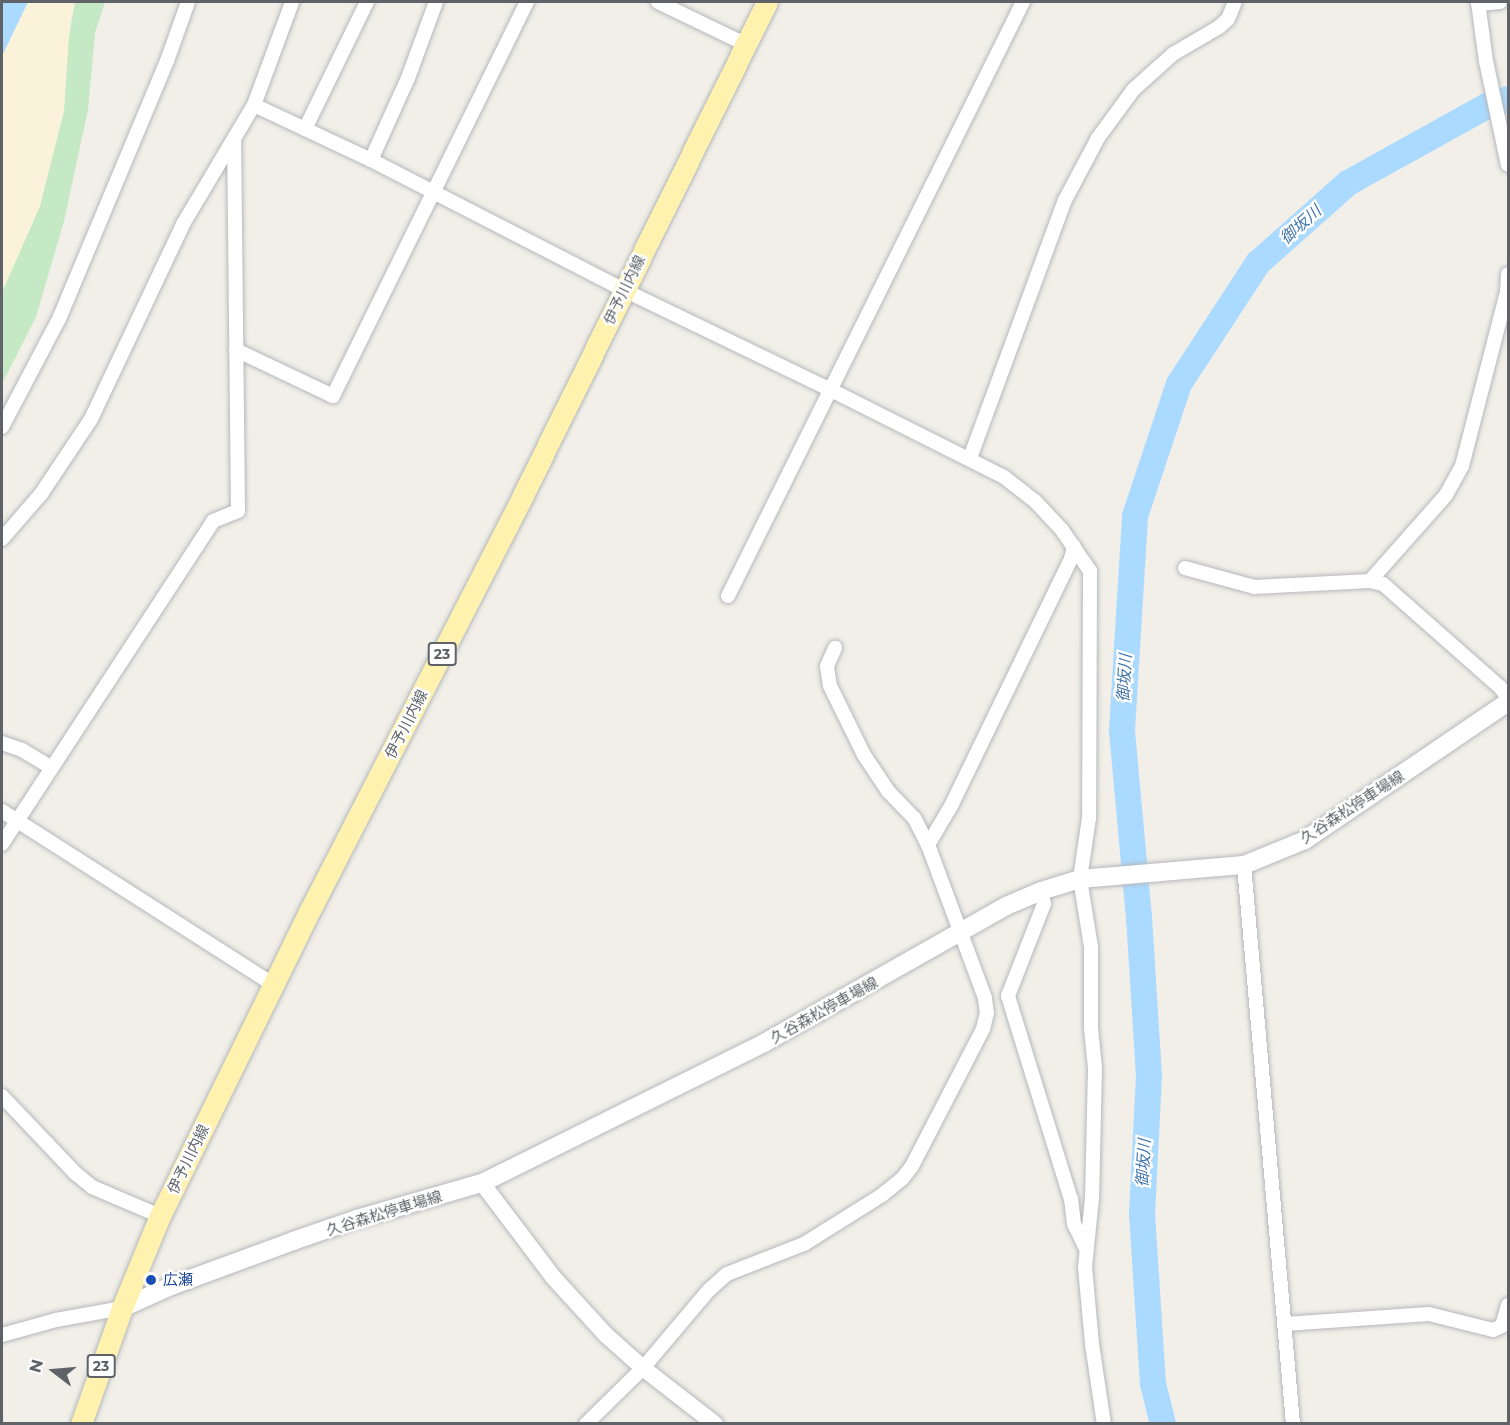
<!DOCTYPE html>
<meta charset="utf-8">
<style>
body{margin:0}
#map{position:relative;width:1510px;height:1425px;overflow:hidden;background:#f1efe8;font-family:Montserrat,"Noto Sans JP",sans-serif}
div>[style]{position:absolute}
.green>*{inset:0;background:#c5e8c5}
.sand>*{inset:0;background:#fbf3d9}
.water>*{inset:0;background:#aadaff}
.river>*{height:26px;margin:-13px;padding:0 13px;transform-origin:13px;border-radius:13px;background:#aadaff}
.roads{filter:drop-shadow(0 0 2px #b5b8bc) drop-shadow(0 0 2px #b5b8bc)}
.minor>*{height:14px;margin:-7px;padding:0 7px;transform-origin:7px;border-radius:7px;background:#fff}
.tertiary>*{height:16px;margin:-8px;padding:0 8px;transform-origin:8px;border-radius:8px;background:#fff}
.secondary>*{height:18px;margin:-9px;padding:0 9px;transform-origin:9px;border-radius:9px;background:#fff}
.primary>*{height:21px;margin:-10.5px;padding:0 10.5px;transform-origin:10.5px;border-radius:10.5px;background:#fff2af}
.dots>*{width:16px;height:16px;translate:-50% -50%;box-sizing:border-box;border:3px solid #fff;border-radius:50%}
span{translate:-50% -50%;white-space:nowrap;text-align:center;line-height:1.15;-webkit-text-stroke:4.5px #fff;paint-order:stroke}
.shield-label span{padding:2px 4px;background:#fff;border:2px solid;border-radius:4px;-webkit-text-stroke-width:0}
.shield-label{font-size:14px;color:#5f6368;font-weight:700}
.street-label{font-size:15px;color:#5f6368}
.transit-label{font-size:15px;color:#164399}
.left{translate:0 -50%;text-align:left}
.water-label{font-size:16px;color:#4174aa;font-style:italic}
.frame{position:absolute;inset:0;border:3px solid #5f6368;pointer-events:none}
.north{position:absolute;left:24px;top:1341px;width:60px;height:60px;-webkit-text-stroke:4px #fff;paint-order:stroke;rotate:286deg;font-size:16px;font-weight:700;line-height:24px;text-align:center;color:#5f6368}
.north::after{content:'';display:block;margin:auto;width:21px;height:27px;background:#5f6368;clip-path:polygon(50% 0,100% 100%,50% 72%,0 100%)}
</style>
<div id="map">
<div class="green">
<div style="clip-path:polygon(75px 2px,105px 2px,95px 33px,88px 110px,64px 221px,36px 317px,2px 384px,2px 292px,40px 206px)"></div>
</div>
<div class="sand">
<div style="clip-path:polygon(2px 2px,75px 2px,70px 20px,64px 111px,40px 206px,2px 292px)"></div>
</div>
<div class="water">
<div style="clip-path:polygon(2px 2px,28px 2px,2px 56px)"></div>
</div>
<div class="river">
<div style="left:1163px;top:1424px;width:41px;rotate:-104deg"></div>
<div style="left:1153px;top:1384px;width:170px;rotate:-93.7deg"></div>
<div style="left:1142px;top:1214px;width:138px;rotate:-87.1deg"></div>
<div style="left:1149px;top:1076px;width:158px;rotate:-93.6deg"></div>
<div style="left:1139px;top:918px;width:189px;rotate:-95.2deg"></div>
<div style="left:1122px;top:730px;width:214px;rotate:-86.5deg"></div>
<div style="left:1135px;top:516px;width:139px;rotate:-71.6deg"></div>
<div style="left:1179px;top:384px;width:145px;rotate:-56.9deg"></div>
<div style="left:1258px;top:263px;width:120px;rotate:-41.6deg"></div>
<div style="left:1348px;top:183px;width:159px;rotate:-29deg"></div>
<div style="left:1487px;top:106px;width:22px;rotate:-18deg"></div>
</div>
<div class="roads">
<div class="minor">
<div style="left:658px;top:2px;width:97px;rotate:25.8deg"></div>
<div style="left:1478px;top:2px;width:60px;rotate:82.3deg"></div>
<div style="left:1486px;top:61px;width:106px;rotate:78.1deg"></div>
<div style="left:1478px;top:4px;width:22px;rotate:-5deg"></div>
<div style="left:254px;top:105px;width:129px;rotate:25.2deg"></div>
<div style="left:371px;top:160px;width:284px;rotate:27.2deg"></div>
<div style="left:624px;top:290px;width:228px;rotate:25.8deg"></div>
<div style="left:829px;top:389px;width:196px;rotate:26.7deg"></div>
<div style="left:1004px;top:477px;width:39px;rotate:38deg"></div>
<div style="left:1035px;top:501px;width:40px;rotate:47deg"></div>
<div style="left:1062px;top:530px;width:50px;rotate:55.7deg"></div>
<div style="left:1090px;top:571px;width:247px;rotate:90.2deg"></div>
<div style="left:1089px;top:818px;width:62px;rotate:98.4deg"></div>
<div style="left:1080px;top:879px;width:69px;rotate:80.8deg"></div>
<div style="left:1091px;top:947px;width:81px;rotate:90deg"></div>
<div style="left:1091px;top:1028px;width:40px;rotate:84.3deg"></div>
<div style="left:1095px;top:1068px;width:130px;rotate:91.3deg"></div>
<div style="left:1092px;top:1198px;width:69px;rotate:95.8deg"></div>
<div style="left:1085px;top:1267px;width:77px;rotate:84.8deg"></div>
<div style="left:1092px;top:1344px;width:81px;rotate:81.5deg"></div>
<div style="left:305px;top:129px;width:141px;rotate:-64deg"></div>
<div style="left:371px;top:160px;width:90px;rotate:-65.7deg"></div>
<div style="left:408px;top:78px;width:81px;rotate:-69.8deg"></div>
<div style="left:1508px;top:274px;width:18px;rotate:93deg"></div>
<div style="left:1507px;top:292px;width:180px;rotate:104.5deg"></div>
<div style="left:1462px;top:466px;width:33px;rotate:119deg"></div>
<div style="left:1446px;top:495px;width:115px;rotate:131.5deg"></div>
<div style="left:1370px;top:581px;width:13px;rotate:13deg"></div>
<div style="left:1383px;top:584px;width:156px;rotate:41.4deg"></div>
<div style="left:1500px;top:687px;width:14px;rotate:54deg"></div>
<div style="left:236px;top:350px;width:107px;rotate:25.4deg"></div>
<div style="left:333px;top:396px;width:439px;rotate:-63.8deg"></div>
<div style="left:2px;top:427px;width:122px;rotate:-62.2deg"></div>
<div style="left:59px;top:319px;width:280px;rotate:-67.3deg"></div>
<div style="left:167px;top:61px;width:63px;rotate:-70.4deg"></div>
<div style="left:970px;top:458px;width:275px;rotate:-69.8deg"></div>
<div style="left:1065px;top:200px;width:70px;rotate:-62deg"></div>
<div style="left:1098px;top:138px;width:59px;rotate:-53.9deg"></div>
<div style="left:1133px;top:90px;width:54px;rotate:-42deg"></div>
<div style="left:1173px;top:54px;width:53px;rotate:-30.4deg"></div>
<div style="left:1219px;top:27px;width:12px;rotate:-42deg"></div>
<div style="left:1228px;top:19px;width:18px;rotate:-68deg"></div>
<div style="left:2px;top:539px;width:60px;rotate:-49.1deg"></div>
<div style="left:41px;top:494px;width:90px;rotate:-56.3deg"></div>
<div style="left:91px;top:419px;width:216px;rotate:-64.7deg"></div>
<div style="left:183px;top:224px;width:139px;rotate:-59.2deg"></div>
<div style="left:254px;top:105px;width:110px;rotate:-69.7deg"></div>
<div style="left:1185px;top:568px;width:72px;rotate:15.4deg"></div>
<div style="left:1254px;top:587px;width:116px;rotate:-3deg"></div>
<div style="left:728px;top:596px;width:663px;rotate:-63.59deg"></div>
<div style="left:2px;top:743px;width:21px;rotate:19deg"></div>
<div style="left:22px;top:750px;width:33px;rotate:31deg"></div>
<div style="left:2px;top:811px;width:322px;rotate:32.6deg"></div>
<div style="left:2px;top:844px;width:386px;rotate:-56.8deg"></div>
<div style="left:213px;top:521px;width:27px;rotate:-22deg"></div>
<div style="left:238px;top:511px;width:369px;rotate:-90.6deg"></div>
<div style="left:928px;top:845px;width:45px;rotate:-59.5deg"></div>
<div style="left:951px;top:806px;width:275px;rotate:-64.1deg"></div>
<div style="left:1071px;top:559px;width:13px;rotate:-77deg"></div>
<div style="left:1244px;top:865px;width:561px;rotate:84.99deg"></div>
<div style="left:1041px;top:891px;width:13px;rotate:77deg"></div>
<div style="left:1044px;top:904px;width:99px;rotate:111.4deg"></div>
<div style="left:1008px;top:996px;width:213px;rotate:72.8deg"></div>
<div style="left:1071px;top:1199px;width:25px;rotate:83deg"></div>
<div style="left:1074px;top:1224px;width:25px;rotate:64deg"></div>
<div style="left:2px;top:1096px;width:106px;rotate:46.5deg"></div>
<div style="left:75px;top:1173px;width:22px;rotate:39deg"></div>
<div style="left:92px;top:1187px;width:74px;rotate:23.1deg"></div>
<div style="left:1285px;top:1324px;width:144px;rotate:-4deg"></div>
<div style="left:1429px;top:1314px;width:66px;rotate:14deg"></div>
<div style="left:1493px;top:1330px;width:10px;rotate:-24deg"></div>
<div style="left:1502px;top:1326px;width:22px;rotate:-74deg"></div>
<div style="left:2px;top:1335px;width:56px;rotate:-15.5deg"></div>
<div style="left:56px;top:1320px;width:67px;rotate:-10.3deg"></div>
<div style="left:586px;top:1424px;width:80px;rotate:-44.5deg"></div>
<div style="left:643px;top:1368px;width:102px;rotate:-49.8deg"></div>
<div style="left:709px;top:1290px;width:24px;rotate:-42deg"></div>
<div style="left:727px;top:1274px;width:83px;rotate:-21.3deg"></div>
<div style="left:804px;top:1244px;width:92px;rotate:-32.1deg"></div>
<div style="left:882px;top:1195px;width:26px;rotate:-39deg"></div>
<div style="left:902px;top:1179px;width:16px;rotate:-52deg"></div>
<div style="left:912px;top:1166px;width:154px;rotate:-62.6deg"></div>
<div style="left:983px;top:1029px;width:16px;rotate:-76deg"></div>
<div style="left:987px;top:1013px;width:15px;rotate:-98deg"></div>
<div style="left:985px;top:998px;width:163px;rotate:-110.4deg"></div>
<div style="left:928px;top:845px;width:30px;rotate:-117deg"></div>
<div style="left:914px;top:818px;width:37px;rotate:-134deg"></div>
<div style="left:888px;top:791px;width:43px;rotate:-123.7deg"></div>
<div style="left:864px;top:755px;width:77px;rotate:-116.2deg"></div>
<div style="left:830px;top:686px;width:20px;rotate:-99deg"></div>
<div style="left:827px;top:666px;width:20px;rotate:-66deg"></div>
</div>
<div class="tertiary">
<div style="left:482px;top:1183px;width:118px;rotate:52.9deg"></div>
<div style="left:553px;top:1277px;width:79px;rotate:47.6deg"></div>
<div style="left:606px;top:1335px;width:50px;rotate:41.7deg"></div>
<div style="left:643px;top:1368px;width:91px;rotate:37.9deg"></div>
</div>
<div class="secondary">
<div style="left:122px;top:1308px;width:54px;rotate:-24.2deg"></div>
<div style="left:171px;top:1286px;width:130px;rotate:-20.2deg"></div>
<div style="left:293px;top:1241px;width:68px;rotate:-19deg"></div>
<div style="left:357px;top:1219px;width:130px;rotate:-16.1deg"></div>
<div style="left:482px;top:1183px;width:315px;rotate:-26.4deg"></div>
<div style="left:764px;top:1043px;width:278px;rotate:-29.5deg"></div>
<div style="left:1006px;top:906px;width:38px;rotate:-23deg"></div>
<div style="left:1041px;top:891px;width:41px;rotate:-17.1deg"></div>
<div style="left:1080px;top:879px;width:165px;rotate:-4.9deg"></div>
<div style="left:1244px;top:865px;width:66px;rotate:-22.3deg"></div>
<div style="left:1305px;top:840px;width:245px;rotate:-34.2deg"></div>
</div>
<div class="primary">
<div style="left:81px;top:1424px;width:123px;rotate:-70.5deg"></div>
<div style="left:122px;top:1308px;width:100px;rotate:-67.6deg"></div>
<div style="left:160px;top:1216px;width:341px;rotate:-63.9deg"></div>
<div style="left:310px;top:910px;width:466px;rotate:-62.8deg"></div>
<div style="left:523px;top:495px;width:550px;rotate:-63.67deg"></div>
</div>
</div>
<div class="dots">
<div style="left:151px;top:1280px;background:#1a4fb4"></div>
</div>
<div class="shield-label">
<span style="left:442px;top:654px">23</span>
<span style="left:101px;top:1366px">23</span>
</div>
<div class="street-label">
<span style="left:624px;top:290px;rotate:-64deg">伊予川内線</span>
<span style="left:406px;top:724px;rotate:-63deg">伊予川内線</span>
<span style="left:1352px;top:807px;rotate:-33deg">久谷森松停車場線</span>
<span style="left:824px;top:1010px;rotate:-29deg">久谷森松停車場線</span>
<span style="left:188px;top:1159px;rotate:-64deg">伊予川内線</span>
<span style="left:384px;top:1213px;rotate:-17deg">久谷森松停車場線</span>
</div>
<div class="transit-label">
<span class="left" style="left:163px;top:1280px">広瀬</span>
</div>
<div class="water-label">
<span style="left:1301px;top:225px;rotate:-42deg">御坂川</span>
<span style="left:1125px;top:678px;rotate:-87deg">御坂川</span>
<span style="left:1144px;top:1163px;rotate:-87deg">御坂川</span>
</div>
<div class="frame"></div>
<div class="north">N</div>
</div>
